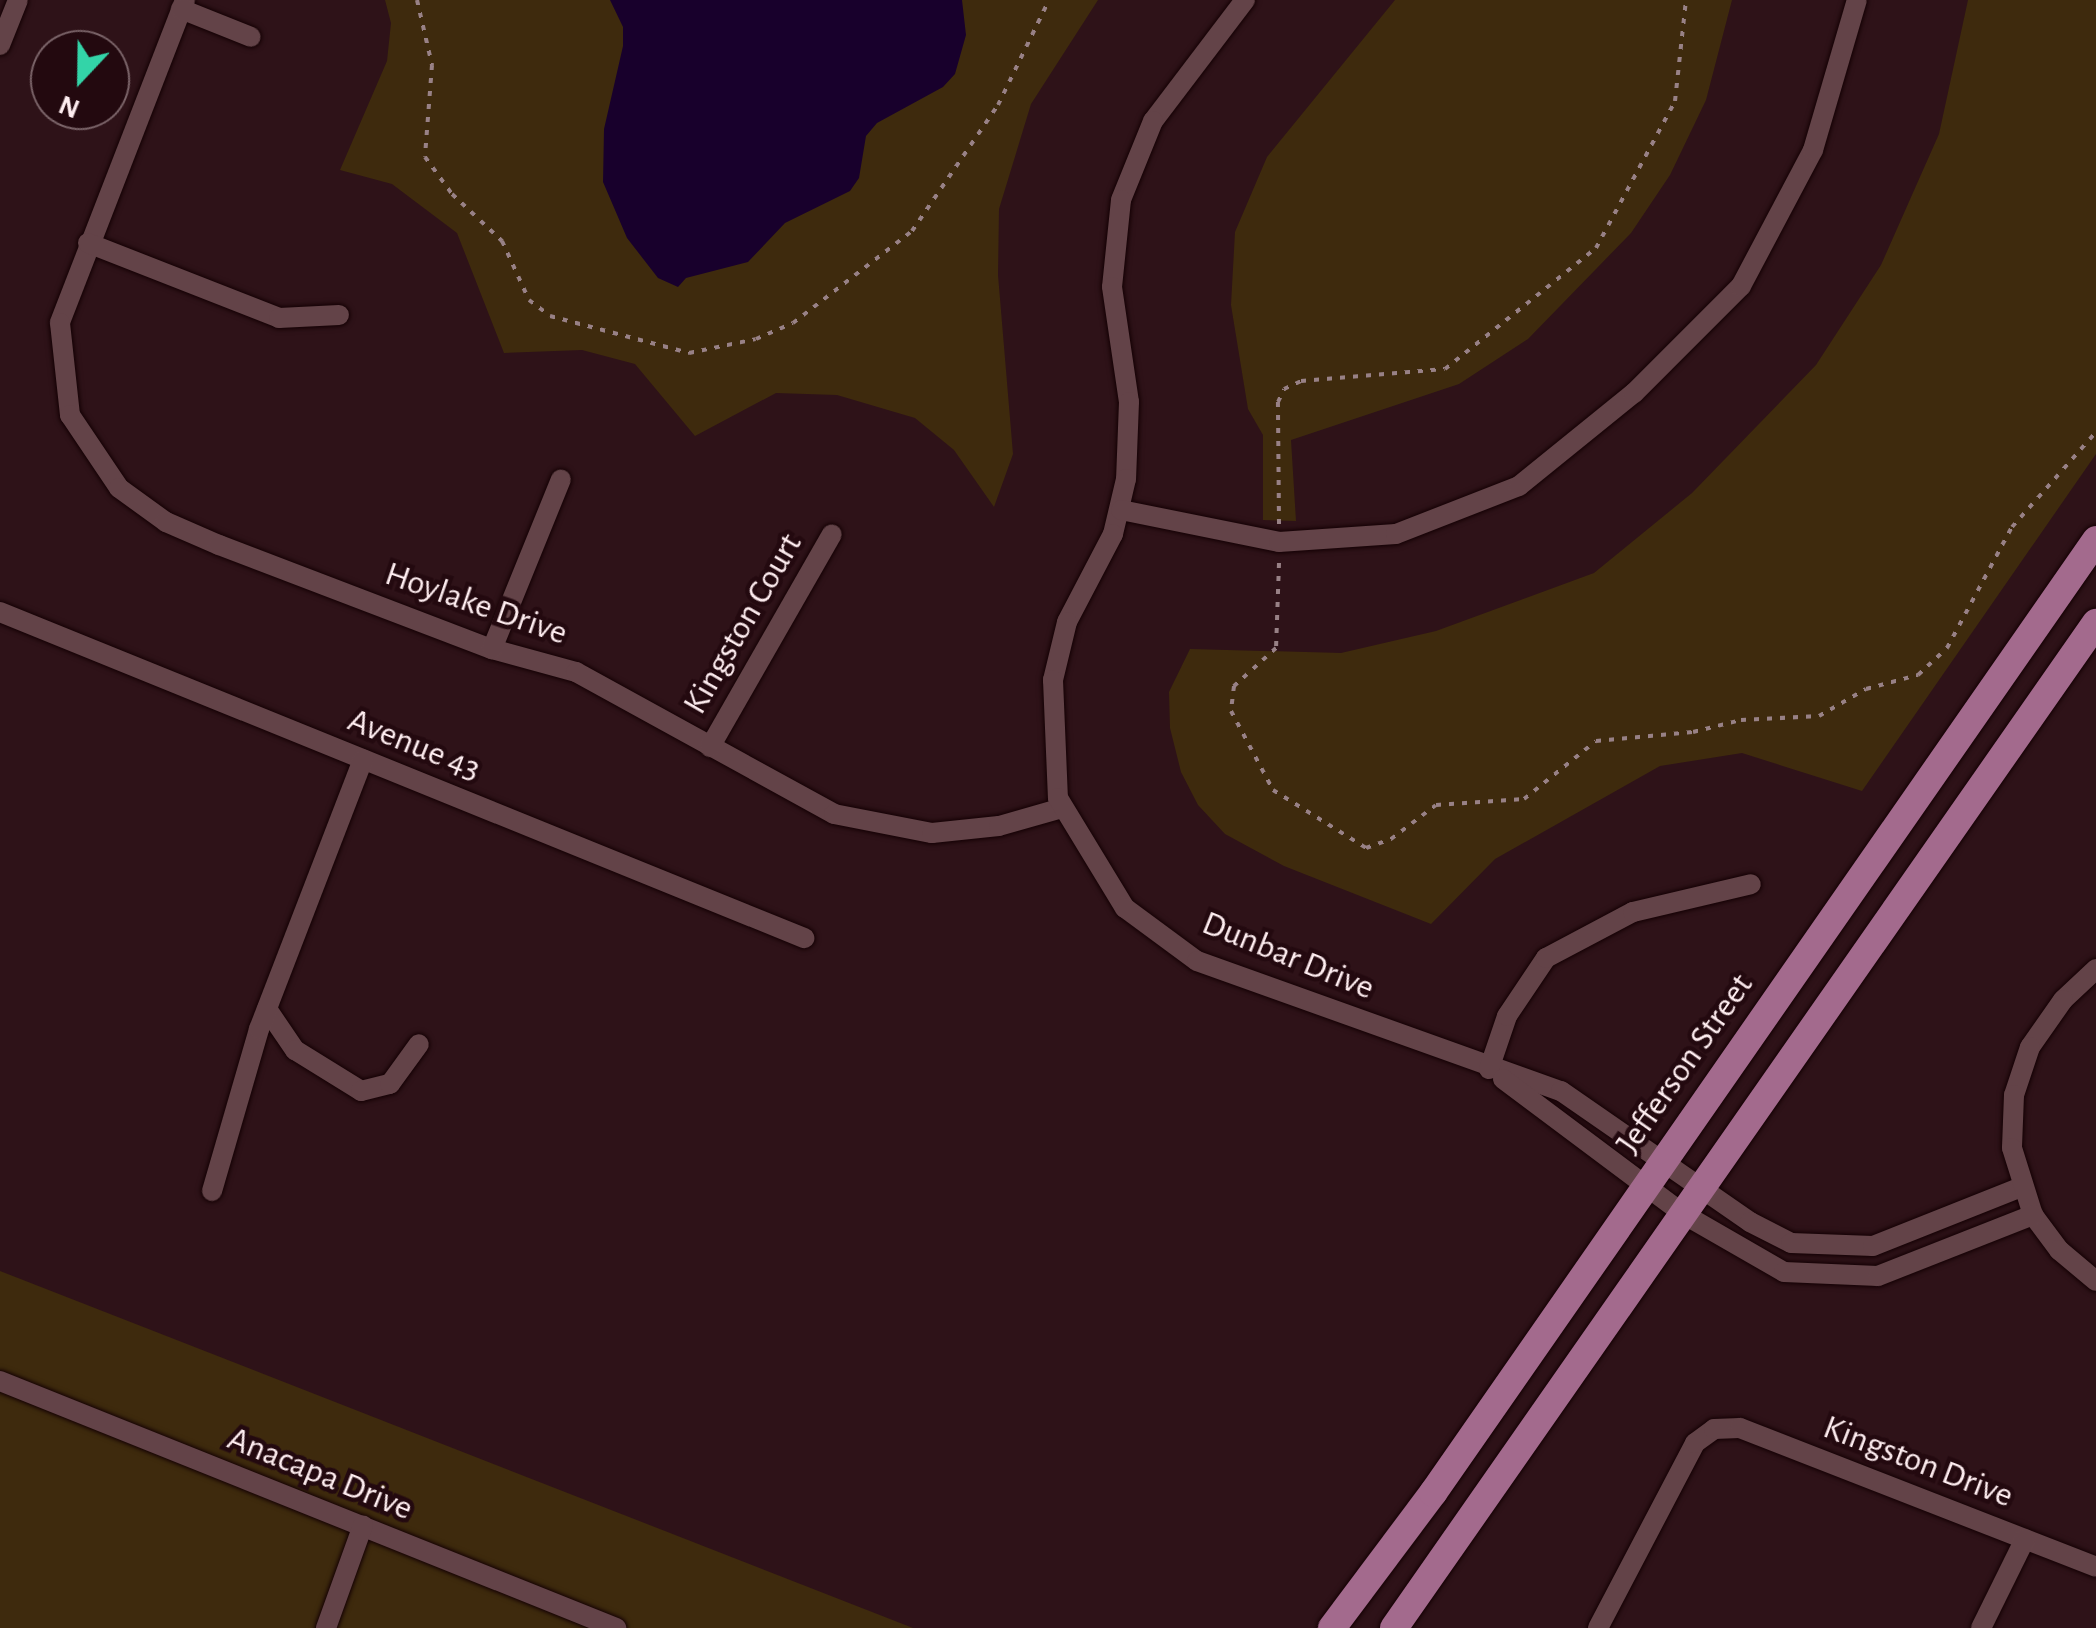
<!DOCTYPE html>
<style>
body{margin:0}
#map{position:relative;width:2096px;height:1628px;overflow:hidden;background:#2e1218;font-family:"Alegreya Sans",sans-serif}
div>[style]{position:absolute}
.green>*{inset:0;background:#3e2a0d}
.water>*{inset:0;background:#18002c}
.path>*{height:4px;margin-top:-2px;transform-origin:0;background:repeating-linear-gradient(90deg,#988186 0 5px,transparent 0 13px)}
.roads{filter:drop-shadow(0 0 2px #140104) drop-shadow(0 0 2px #140104)}
.minor>*{height:20px;margin:-10px;padding:0 10px;transform-origin:10px;border-radius:10px;background:#634348}
.major>*{height:28px;margin:-14px;padding:0 14px;transform-origin:14px;border-radius:14px;background:#a36a8d}
span{translate:-50% -50%;white-space:nowrap;text-align:center;line-height:1.15;-webkit-text-stroke:9px #23090f;paint-order:stroke}
.street-label{font-size:35px;color:#feedf0}
.north{position:absolute;left:30px;top:30px;width:100px;height:100px;box-sizing:border-box;background:#23090f;border:2px solid #7b6469;border-radius:50%;rotate:202deg;font-size:28px;font-weight:700;line-height:40px;text-align:center;color:#feedf0}
.north::after{content:'';display:block;margin:auto;width:35px;height:45px;background:#33d4a8;clip-path:polygon(50% 0,100% 100%,50% 72%,0 100%)}
</style>
<div id="map">
<div class="green">
<div style="clip-path:polygon(385px 0,1098px 0,1031px 104px,999px 209px,998px 275px,1013px 454px,994px 507px,954px 450px,915px 418px,837px 395px,776px 393px,695px 436px,635px 364px,582px 350px,504px 353px,457px 233px,392px 184px,340px 170px,387px 61px,391px 23px)"></div>
<div style="clip-path:polygon(1395px 0,1732px 0,1706px 100px,1670px 175px,1631px 233px,1528px 339px,1459px 384px,1291px 440px,1296px 521px,1263px 520px,1263px 435px,1248px 409px,1231px 305px,1235px 232px,1267px 157px)"></div>
<div style="clip-path:polygon(1968px 0,2096px 0,2096px 454px,1862px 791px,1742px 753px,1660px 766px,1495px 859px,1431px 924px,1284px 866px,1225px 834px,1198px 805px,1181px 772px,1170px 728px,1169px 692px,1190px 649px,1341px 653px,1436px 631px,1594px 573px,1692px 493px,1816px 365px,1881px 265px,1939px 134px)"></div>
<div style="clip-path:polygon(0 1271px,913px 1628px,0 1628px)"></div>
</div>
<div class="water">
<div style="clip-path:polygon(610px 0,962px 0,966px 35px,955px 74px,943px 87px,877px 123px,866px 136px,859px 178px,850px 191px,785px 223px,748px 262px,686px 278px,678px 287px,658px 278px,627px 238px,603px 182px,604px 129px,623px 46px,623px 27px)"></div>
</div>
<div class="path">
<div style="left:417px;top:0;width:67px;rotate:77deg"></div>
<div style="left:432px;top:65px;width:92px;rotate:94.4deg"></div>
<div style="left:425px;top:157px;width:46px;rotate:53.9deg"></div>
<div style="left:452px;top:194px;width:69px;rotate:43.2deg"></div>
<div style="left:502px;top:241px;width:65px;rotate:65.4deg"></div>
<div style="left:529px;top:300px;width:26px;rotate:37deg"></div>
<div style="left:550px;top:316px;width:144px;rotate:14.9deg"></div>
<div style="left:689px;top:353px;width:68px;rotate:-11.8deg"></div>
<div style="left:756px;top:339px;width:40px;rotate:-23.4deg"></div>
<div style="left:793px;top:323px;width:150px;rotate:-37.7deg"></div>
<div style="left:912px;top:231px;width:153px;rotate:-55.7deg"></div>
<div style="left:998px;top:105px;width:117px;rotate:-64.1deg"></div>
<div style="left:1279px;top:524px;width:122px;rotate:-90.5deg"></div>
<div style="left:1278px;top:402px;width:14px;rotate:-65deg"></div>
<div style="left:1284px;top:389px;width:19px;rotate:-25deg"></div>
<div style="left:1301px;top:381px;width:144px;rotate:-4.8deg"></div>
<div style="left:1445px;top:369px;width:193px;rotate:-38.7deg"></div>
<div style="left:1596px;top:248px;width:167px;rotate:-61.7deg"></div>
<div style="left:1675px;top:101px;width:102px;rotate:-83.8deg"></div>
<div style="left:1279px;top:563px;width:85px;rotate:92deg"></div>
<div style="left:1276px;top:648px;width:57px;rotate:137.9deg"></div>
<div style="left:1234px;top:686px;width:25px;rotate:97deg"></div>
<div style="left:1231px;top:711px;width:89px;rotate:62deg"></div>
<div style="left:1273px;top:790px;width:110px;rotate:31.9deg"></div>
<div style="left:1366px;top:848px;width:27px;rotate:-20deg"></div>
<div style="left:1391px;top:839px;width:56px;rotate:-37.1deg"></div>
<div style="left:1436px;top:805px;width:88px;rotate:-3.9deg"></div>
<div style="left:1524px;top:799px;width:92px;rotate:-38.9deg"></div>
<div style="left:1596px;top:741px;width:97px;rotate:-5.3deg"></div>
<div style="left:1693px;top:732px;width:49px;rotate:-14deg"></div>
<div style="left:1741px;top:720px;width:78px;rotate:-2.9deg"></div>
<div style="left:1819px;top:716px;width:54px;rotate:-29.9deg"></div>
<div style="left:1866px;top:689px;width:54px;rotate:-15.1deg"></div>
<div style="left:1918px;top:675px;width:40px;rotate:-43deg"></div>
<div style="left:1947px;top:648px;width:137px;rotate:-61.8deg"></div>
<div style="left:2012px;top:527px;width:127px;rotate:-48.5deg"></div>
</div>
<div class="roads">
<div class="minor">
<div style="left:185px;top:0;width:346px;rotate:111.2deg"></div>
<div style="left:60px;top:323px;width:93px;rotate:83.8deg"></div>
<div style="left:70px;top:415px;width:88px;rotate:56.1deg"></div>
<div style="left:119px;top:488px;width:58px;rotate:35.9deg"></div>
<div style="left:166px;top:522px;width:58px;rotate:23.5deg"></div>
<div style="left:219px;top:545px;width:292px;rotate:20.9deg"></div>
<div style="left:492px;top:649px;width:87px;rotate:15.3deg"></div>
<div style="left:576px;top:672px;width:294px;rotate:28.8deg"></div>
<div style="left:834px;top:814px;width:100px;rotate:11deg"></div>
<div style="left:932px;top:833px;width:67px;rotate:-6deg"></div>
<div style="left:999px;top:826px;width:66px;rotate:-15.9deg"></div>
<div style="left:1245px;top:0;width:152px;rotate:127.2deg"></div>
<div style="left:1153px;top:121px;width:85px;rotate:112.1deg"></div>
<div style="left:1121px;top:200px;width:87px;rotate:95.9deg"></div>
<div style="left:1112px;top:287px;width:116px;rotate:81.6deg"></div>
<div style="left:1129px;top:402px;width:77px;rotate:92.2deg"></div>
<div style="left:1126px;top:479px;width:57px;rotate:103.3deg"></div>
<div style="left:1113px;top:534px;width:99px;rotate:117.6deg"></div>
<div style="left:1067px;top:622px;width:60px;rotate:103.6deg"></div>
<div style="left:1053px;top:680px;width:118px;rotate:87.6deg"></div>
<div style="left:1058px;top:798px;width:129px;rotate:58.7deg"></div>
<div style="left:1125px;top:908px;width:89px;rotate:36.4deg"></div>
<div style="left:1197px;top:961px;width:387px;rotate:19.7deg"></div>
<div style="left:1561px;top:1091px;width:230px;rotate:34.7deg"></div>
<div style="left:1750px;top:1222px;width:46px;rotate:27.1deg"></div>
<div style="left:1791px;top:1243px;width:82px;rotate:2.1deg"></div>
<div style="left:1873px;top:1246px;width:159px;rotate:-21.7deg"></div>
<div style="left:181px;top:9px;width:75px;rotate:21.8deg"></div>
<div style="left:0;top:45px;width:48px;rotate:-68.2deg"></div>
<div style="left:88px;top:243px;width:205px;rotate:21.4deg"></div>
<div style="left:279px;top:318px;width:60px;rotate:-2.9deg"></div>
<div style="left:1121px;top:510px;width:161px;rotate:11.4deg"></div>
<div style="left:1279px;top:542px;width:117px;rotate:-3.9deg"></div>
<div style="left:1396px;top:534px;width:132px;rotate:-21.3deg"></div>
<div style="left:1519px;top:486px;width:148px;rotate:-39deg"></div>
<div style="left:1634px;top:393px;width:151px;rotate:-45deg"></div>
<div style="left:1741px;top:286px;width:154px;rotate:-62.1deg"></div>
<div style="left:1813px;top:150px;width:156px;rotate:-73.7deg"></div>
<div style="left:0;top:612px;width:868px;rotate:22.07deg"></div>
<div style="left:492px;top:649px;width:183px;rotate:-67.9deg"></div>
<div style="left:710px;top:747px;width:245px;rotate:-60.2deg"></div>
<div style="left:2096px;top:969px;width:45px;rotate:136.8deg"></div>
<div style="left:2063px;top:1000px;width:57px;rotate:125.1deg"></div>
<div style="left:2030px;top:1047px;width:51px;rotate:108.4deg"></div>
<div style="left:2014px;top:1095px;width:53px;rotate:92.2deg"></div>
<div style="left:2012px;top:1148px;width:70px;rotate:72.6deg"></div>
<div style="left:2033px;top:1215px;width:44px;rotate:53.4deg"></div>
<div style="left:2059px;top:1250px;width:48px;rotate:40deg"></div>
<div style="left:267px;top:1009px;width:50px;rotate:55.7deg"></div>
<div style="left:295px;top:1050px;width:78px;rotate:31.8deg"></div>
<div style="left:361px;top:1091px;width:30px;rotate:-14deg"></div>
<div style="left:390px;top:1084px;width:49px;rotate:-54.1deg"></div>
<div style="left:1489px;top:1069px;width:56px;rotate:-71.2deg"></div>
<div style="left:1507px;top:1016px;width:70px;rotate:-56.1deg"></div>
<div style="left:1546px;top:958px;width:98px;rotate:-27.9deg"></div>
<div style="left:1633px;top:912px;width:121px;rotate:-13.3deg"></div>
<div style="left:1503px;top:1079px;width:227px;rotate:36.8deg"></div>
<div style="left:1685px;top:1215px;width:114px;rotate:29.9deg"></div>
<div style="left:1784px;top:1272px;width:94px;rotate:2.4deg"></div>
<div style="left:1878px;top:1276px;width:167px;rotate:-21.5deg"></div>
<div style="left:212px;top:1191px;width:169px;rotate:-73.8deg"></div>
<div style="left:259px;top:1029px;width:289px;rotate:-68.9deg"></div>
<div style="left:0;top:1381px;width:664px;rotate:21.85deg"></div>
<div style="left:326px;top:1628px;width:109px;rotate:-70.2deg"></div>
<div style="left:1598px;top:1628px;width:209px;rotate:-62.3deg"></div>
<div style="left:1695px;top:1443px;width:24px;rotate:-36deg"></div>
<div style="left:1714px;top:1429px;width:26px;rotate:-2deg"></div>
<div style="left:1740px;top:1428px;width:382px;rotate:21.3deg"></div>
<div style="left:1981px;top:1628px;width:99px;rotate:-63.7deg"></div>
</div>
<div class="major">
<div style="left:1332px;top:1628px;width:169px;rotate:-53.2deg"></div>
<div style="left:1433px;top:1493px;width:1161px;rotate:-55.17deg"></div>
<div style="left:1394px;top:1628px;width:1226px;rotate:-55.07deg"></div>
</div>
</div>
<div class="street-label">
<span style="left:476px;top:604px;rotate:19deg">Hoylake Drive</span>
<span style="left:743px;top:624px;rotate:-60deg">Kingston Court</span>
<span style="left:414px;top:745px;rotate:22deg">Avenue 43</span>
<span style="left:1288px;top:956px;rotate:22deg">Dunbar Drive</span>
<span style="left:1685px;top:1064px;rotate:-55deg">Jefferson Street</span>
<span style="left:1918px;top:1462px;rotate:21deg">Kingston Drive</span>
<span style="left:320px;top:1474px;rotate:22deg">Anacapa Drive</span>
</div>
<div class="north">N</div>
</div>
